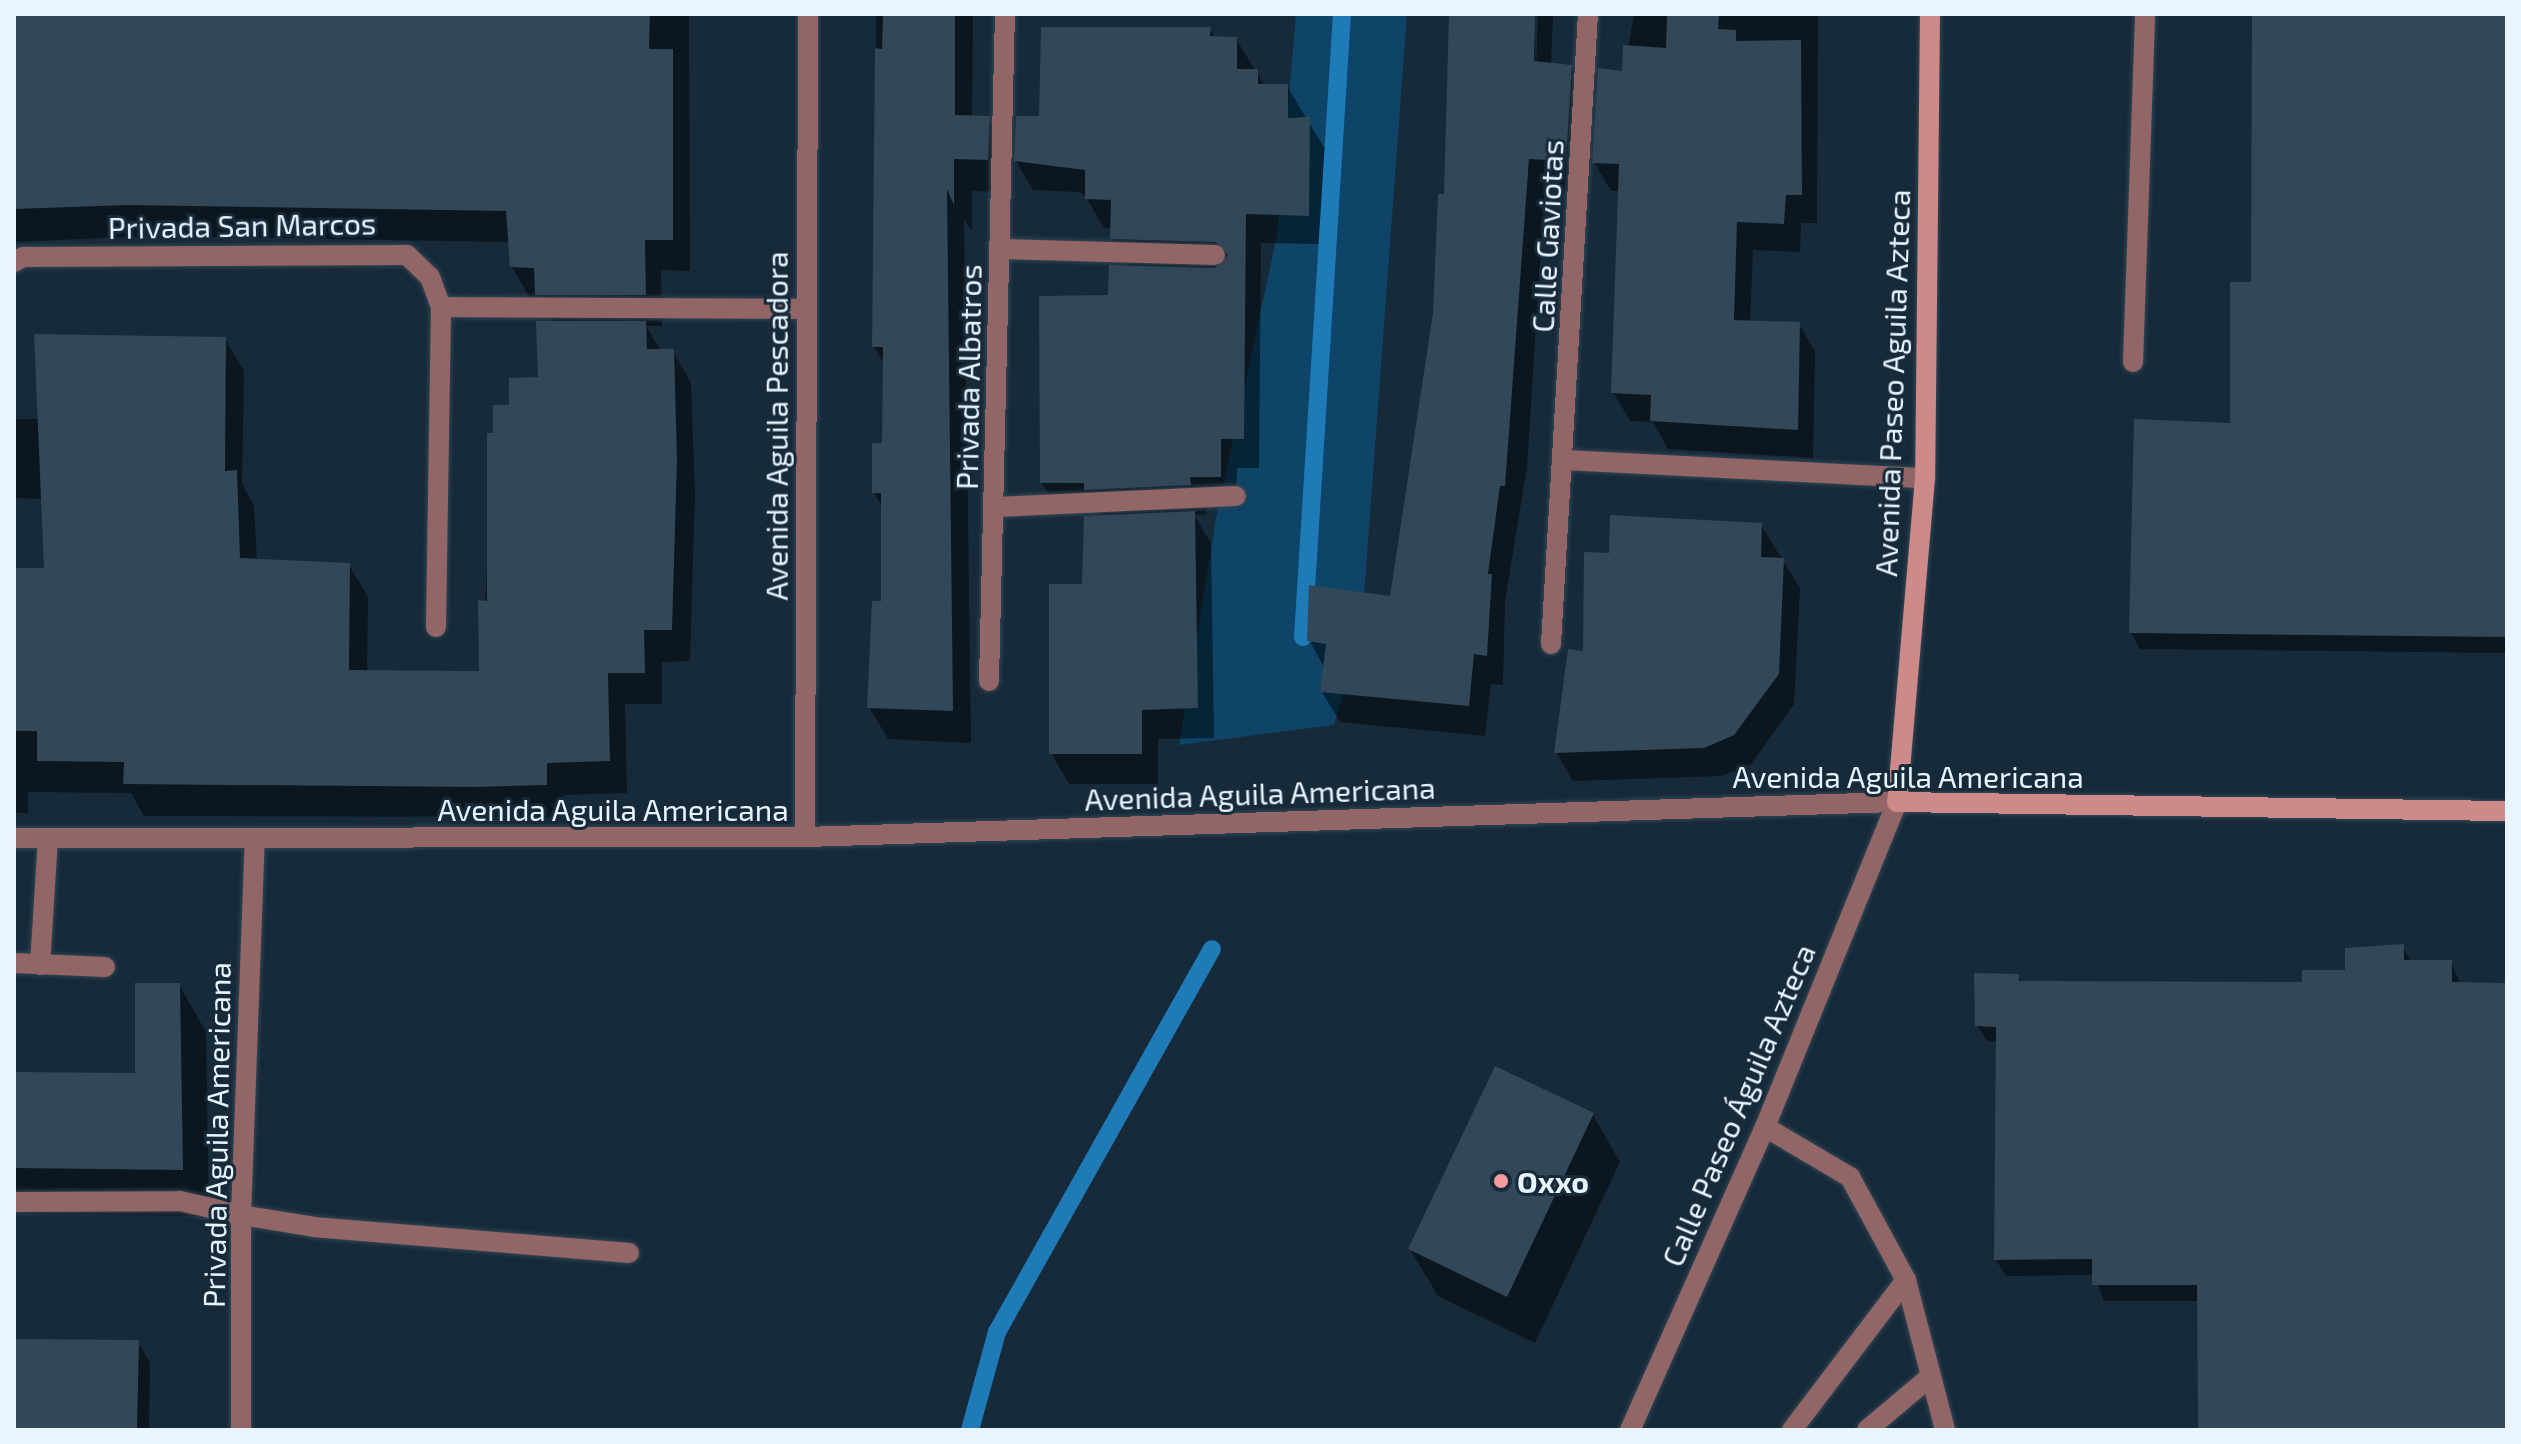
<!DOCTYPE html>
<meta charset="utf-8">
<style>
body{margin:0}
#map{position:relative;width:2521px;height:1444px;overflow:hidden;background:#162a39;font-family:"Exo 2",sans-serif}
div>[style]{position:absolute}
.green>*{inset:0;background:#0d4468}
.shadow>*{inset:0;background:#0007}
.stream>*{height:18px;margin:-9px;padding:0 9px;transform-origin:9px;border-radius:9px;background:#1e7bb8}
.building>*{inset:0;background:#324758}
.roads{filter:drop-shadow(0 0 2px #334655) drop-shadow(0 0 2px #334655)}
.service>*{height:20px;margin:-10px;padding:0 10px;transform-origin:10px;border-radius:10px;background:#926666}
.minor>*{height:20px;margin:-10px;padding:0 10px;transform-origin:10px;border-radius:10px;background:#926666}
.tertiary>*{height:20px;margin:-10px;padding:0 10px;transform-origin:10px;border-radius:10px;background:#926666}
.secondary>*{height:20px;margin:-10px;padding:0 10px;transform-origin:10px;border-radius:10px;background:#ce8989}
.dots>*{width:22px;height:22px;translate:-50% -50%;box-sizing:border-box;border:4px solid #162a39;border-radius:50%}
span{translate:-50% -50%;white-space:nowrap;text-align:center;line-height:1.15;-webkit-text-stroke:6px #162a39;paint-order:stroke}
.street-label{font-size:30px;color:#e8f5ff}
.poi-label{font-size:30px;color:#e8f5ff;font-weight:700}
.left{translate:0 -50%;text-align:left}
.frame{position:absolute;inset:0;border:16px solid #e8f5ff;pointer-events:none}
</style>
<div id="map">
<div class="green">
<div style="clip-path:polygon(1296px 14px,1407px 14px,1361px 637px,1334px 725px,1179px 745px,1216px 519px,1277px 235px)"></div>
</div>
<div class="shadow">
<div style="clip-path:polygon(14px 14px,689px 14px,690px 271px,661px 270px,662px 326px,646px 326px,661px 351px,673px 351px,691px 383px,695px 494px,690px 661px,662px 662px,662px 704px,625px 704px,627px 793px,564px 795px,565px 817px,144px 816px,131px 793px,28px 792px,28px 813px,14px 813px,14px 570px,46px 570px,43px 499px,14px 498px,14px 419px,63px 419px,225px 339px,244px 371px,242px 484px,254px 505px,257px 561px,349px 565px,368px 597px,367px 673px,481px 673px,495px 435px,511px 407px,540px 379px,554px 323px,540px 298px,530px 298px,512px 267px,510px 242px,147px 236px,14px 242px)"></div>
<div style="clip-path:polygon(876px 14px,973px 14px,972px 118px,988px 118px,1007px 150px,1006px 192px,972px 191px,972px 231px,964px 219px,971px 743px,888px 739px,869px 707px,883px 603px,883px 509px,874px 492px,884px 444px,885px 366px,874px 346px)"></div>
<div style="clip-path:polygon(1451px 14px,1534px 14px,1536px 71px,1538px 14px,1553px 14px,1551px 65px,1571px 67px,1588px 98px,1583px 191px,1545px 188px,1527px 467px,1505px 601px,1503px 685px,1491px 684px,1485px 736px,1340px 722px,1322px 692px,1325px 669px,1309px 640px,1392px 598px,1435px 313px,1446px 196px)"></div>
<div style="clip-path:polygon(1634px 14px,1818px 14px,1817px 223px,1801px 223px,1800px 252px,1753px 250px,1750px 322px,1799px 324px,1815px 352px,1813px 458px,1668px 449px,1653px 422px,1630px 421px,1613px 392px,1620px 191px,1611px 191px,1594px 162px,1624px 73px)"></div>
<div style="clip-path:polygon(2254px 14px,2507px 14px,2507px 653px,2140px 649px,2131px 633px,2232px 425px,2253px 284px)"></div>
<div style="clip-path:polygon(1210px 29px,1215px 38px,1236px 39px,1265px 86px,1287px 86px,1325px 149px,1325px 244px,1261px 243px,1259px 468px,1237px 468px,1236px 505px,1206px 505px,1207px 514px,1194px 515px,1211px 543px,1214px 738px,1158px 739px,1158px 784px,1069px 784px,1051px 753px,1102px 517px,1099px 512px,1059px 512px,1042px 483px,1129px 268px,1112px 239px,1112px 228px,1104px 228px,1086px 197px,1079px 192px,1033px 190px,1016px 161px,1041px 118px)"></div>
<div style="clip-path:polygon(1761px 525px,1800px 588px,1794px 704px,1751px 764px,1721px 776px,1573px 781px,1556px 752px,1611px 555px)"></div>
<div style="clip-path:polygon(2402px 946px,2412px 962px,2451px 962px,2460px 984px,2507px 985px,2507px 1430px,2199px 1430px,2199px 1301px,2104px 1301px,2094px 1275px,2006px 1276px,1996px 1260px,1998px 1042px,1987px 1041px,1977px 1025px,2018px 976px,2022px 983px,2304px 984px,2347px 972px)"></div>
<div style="clip-path:polygon(179px 985px,206px 1032px,209px 1216px,14px 1214px,14px 1074px,137px 1075px)"></div>
<div style="clip-path:polygon(1593px 1115px,1620px 1162px,1535px 1343px,1438px 1296px,1410px 1249px)"></div>
<div style="clip-path:polygon(14px 1340px,138px 1342px,150px 1363px,149px 1430px,14px 1430px)"></div>
</div>
<div class="stream">
<div style="left:1303px;top:637px;width:624px;rotate:-86.42deg"></div>
<div style="left:970px;top:1430px;width:102px;rotate:-74.6deg"></div>
<div style="left:997px;top:1332px;width:439px;rotate:-60.7deg"></div>
</div>
<div class="building">
<div style="clip-path:polygon(14px 14px,650px 14px,649px 49px,673px 49px,673px 240px,645px 240px,646px 295px,535px 295px,534px 268px,510px 267px,506px 211px,128px 205px,14px 209px)"></div>
<div style="clip-path:polygon(883px 14px,955px 14px,955px 115px,990px 116px,988px 160px,954px 159px,954px 205px,947px 189px,953px 711px,867px 708px,872px 601px,881px 601px,881px 493px,872px 493px,872px 443px,882px 443px,883px 347px,872px 347px,875px 48px,882px 49px)"></div>
<div style="clip-path:polygon(1449px 14px,1535px 14px,1534px 61px,1572px 65px,1566px 161px,1529px 159px,1505px 486px,1500px 486px,1488px 574px,1492px 574px,1487px 656px,1474px 654px,1469px 706px,1320px 692px,1326px 644px,1307px 641px,1309px 585px,1390px 596px,1433px 313px,1438px 194px,1444px 194px)"></div>
<div style="clip-path:polygon(1667px 14px,1719px 14px,1718px 29px,1736px 30px,1736px 41px,1801px 40px,1802px 195px,1786px 195px,1784px 224px,1737px 222px,1734px 320px,1800px 322px,1798px 430px,1650px 421px,1651px 395px,1611px 393px,1619px 164px,1592px 163px,1598px 68px,1622px 71px,1623px 45px,1666px 48px)"></div>
<div style="clip-path:polygon(2252px 14px,2507px 14px,2507px 637px,2129px 633px,2134px 419px,2230px 423px,2230px 282px,2251px 282px)"></div>
<div style="clip-path:polygon(1041px 27px,1211px 27px,1210px 36px,1237px 37px,1237px 69px,1258px 69px,1258px 84px,1288px 84px,1288px 118px,1310px 117px,1309px 216px,1246px 214px,1244px 439px,1221px 439px,1221px 477px,1190px 477px,1191px 485px,1084px 490px,1084px 483px,1040px 483px,1039px 296px,1108px 295px,1109px 265px,1215px 268px,1228px 255px,1215px 242px,1110px 239px,1111px 200px,1085px 199px,1085px 170px,1014px 161px,1016px 116px,1039px 116px)"></div>
<div style="clip-path:polygon(536px 321px,646px 321px,647px 349px,674px 349px,677px 460px,672px 630px,644px 630px,645px 673px,608px 673px,610px 761px,547px 763px,547px 785px,477px 787px,123px 784px,124px 762px,37px 761px,37px 731px,14px 731px,14px 568px,44px 568px,34px 334px,226px 337px,225px 471px,237px 470px,240px 558px,350px 563px,349px 670px,479px 671px,478px 600px,487px 601px,487px 433px,493px 433px,493px 405px,509px 405px,509px 378px,538px 377px)"></div>
<div style="clip-path:polygon(1195px 511px,1198px 708px,1142px 710px,1142px 754px,1049px 754px,1049px 584px,1082px 584px,1084px 516px)"></div>
<div style="clip-path:polygon(1610px 515px,1762px 523px,1761px 557px,1784px 558px,1779px 674px,1734px 735px,1704px 748px,1554px 753px,1568px 649px,1583px 651px,1584px 552px,1609px 553px)"></div>
<div style="clip-path:polygon(2404px 944px,2404px 960px,2452px 960px,2452px 982px,2507px 983px,2507px 1430px,2198px 1430px,2197px 1285px,2092px 1285px,2092px 1259px,1994px 1260px,1996px 1027px,1975px 1026px,1974px 973px,2019px 974px,2019px 981px,2302px 982px,2302px 970px,2345px 970px,2345px 948px)"></div>
<div style="clip-path:polygon(135px 983px,180px 983px,183px 1170px,14px 1168px,14px 1072px,135px 1073px)"></div>
<div style="clip-path:polygon(1495px 1066px,1594px 1113px,1507px 1297px,1408px 1249px)"></div>
<div style="clip-path:polygon(14px 1339px,139px 1340px,137px 1430px,14px 1430px)"></div>
</div>
<div class="roads">
<div class="service">
<div style="left:2133px;top:362px;width:348px;rotate:-88deg"></div>
<div style="left:14px;top:963px;width:91px;rotate:2.5deg"></div>
<div style="left:40px;top:965px;width:127px;rotate:-86.4deg"></div>
<div style="left:1765px;top:1127px;width:99px;rotate:30.5deg"></div>
<div style="left:1850px;top:1177px;width:117px;rotate:61.5deg"></div>
<div style="left:1906px;top:1280px;width:155px;rotate:75.4deg"></div>
<div style="left:14px;top:1202px;width:166px;rotate:-0.3deg"></div>
<div style="left:180px;top:1201px;width:63px;rotate:12.9deg"></div>
<div style="left:1792px;top:1430px;width:188px;rotate:-52.8deg"></div>
<div style="left:1867px;top:1430px;width:82px;rotate:-40.1deg"></div>
</div>
<div class="minor">
<div style="left:1002px;top:249px;width:213px;rotate:1.6deg"></div>
<div style="left:14px;top:262px;width:10px;rotate:-29deg"></div>
<div style="left:23px;top:257px;width:384px;rotate:-0.3deg"></div>
<div style="left:407px;top:255px;width:32px;rotate:44deg"></div>
<div style="left:430px;top:277px;width:32px;rotate:70deg"></div>
<div style="left:441px;top:307px;width:320px;rotate:90.9deg"></div>
<div style="left:441px;top:307px;width:365px;rotate:0.3deg"></div>
<div style="left:1565px;top:460px;width:360px;rotate:2.9deg"></div>
<div style="left:995px;top:507px;width:241px;rotate:-2.6deg"></div>
<div style="left:1551px;top:644px;width:631px;rotate:-86.64deg"></div>
<div style="left:989px;top:681px;width:667px;rotate:-88.63deg"></div>
<div style="left:805px;top:837px;width:823px;rotate:-89.79deg"></div>
<div style="left:241px;top:1215px;width:74px;rotate:9.3deg"></div>
<div style="left:314px;top:1227px;width:316px;rotate:4.7deg"></div>
<div style="left:241px;top:1430px;width:215px;rotate:-90deg"></div>
<div style="left:241px;top:1215px;width:374px;rotate:-87.9deg"></div>
</div>
<div class="tertiary">
<div style="left:14px;top:838px;width:791px;rotate:-0.07deg"></div>
<div style="left:805px;top:837px;width:1093px;rotate:-1.84deg"></div>
<div style="left:1897px;top:802px;width:351px;rotate:112.1deg"></div>
<div style="left:1765px;top:1127px;width:332px;rotate:114deg"></div>
</div>
<div class="secondary">
<div style="left:1930px;top:14px;width:464px;rotate:90.6deg"></div>
<div style="left:1925px;top:478px;width:325px;rotate:94.9deg"></div>
<div style="left:1897px;top:802px;width:610px;rotate:0.85deg"></div>
</div>
</div>
<div class="dots">
<div style="left:1501px;top:1181px;background:#f59b9b"></div>
</div>
<div class="street-label">
<span style="left:242px;top:225px;rotate:-1deg">Privada San Marcos</span>
<span style="left:1547px;top:236px;rotate:-87deg">Calle Gaviotas</span>
<span style="left:968px;top:377px;rotate:-89deg">Privada Albatros</span>
<span style="left:1892px;top:383px;rotate:-88deg">Avenida Paseo Aguila Azteca</span>
<span style="left:776px;top:426px;rotate:-90deg">Avenida Aguila Pescadora</span>
<span style="left:1908px;top:776px">Avenida Aguila Americana</span>
<span style="left:1260px;top:793px;rotate:-2deg">Avenida Aguila Americana</span>
<span style="left:613px;top:809px">Avenida Aguila Americana</span>
<span style="left:1738px;top:1105px;rotate:-67deg">Calle Paseo Águila Azteca</span>
<span style="left:216px;top:1135px;rotate:-89deg">Privada Aguila Americana</span>
</div>
<div class="poi-label">
<span class="left" style="left:1517px;top:1181px">Oxxo</span>
</div>
<div class="frame"></div>
</div>
